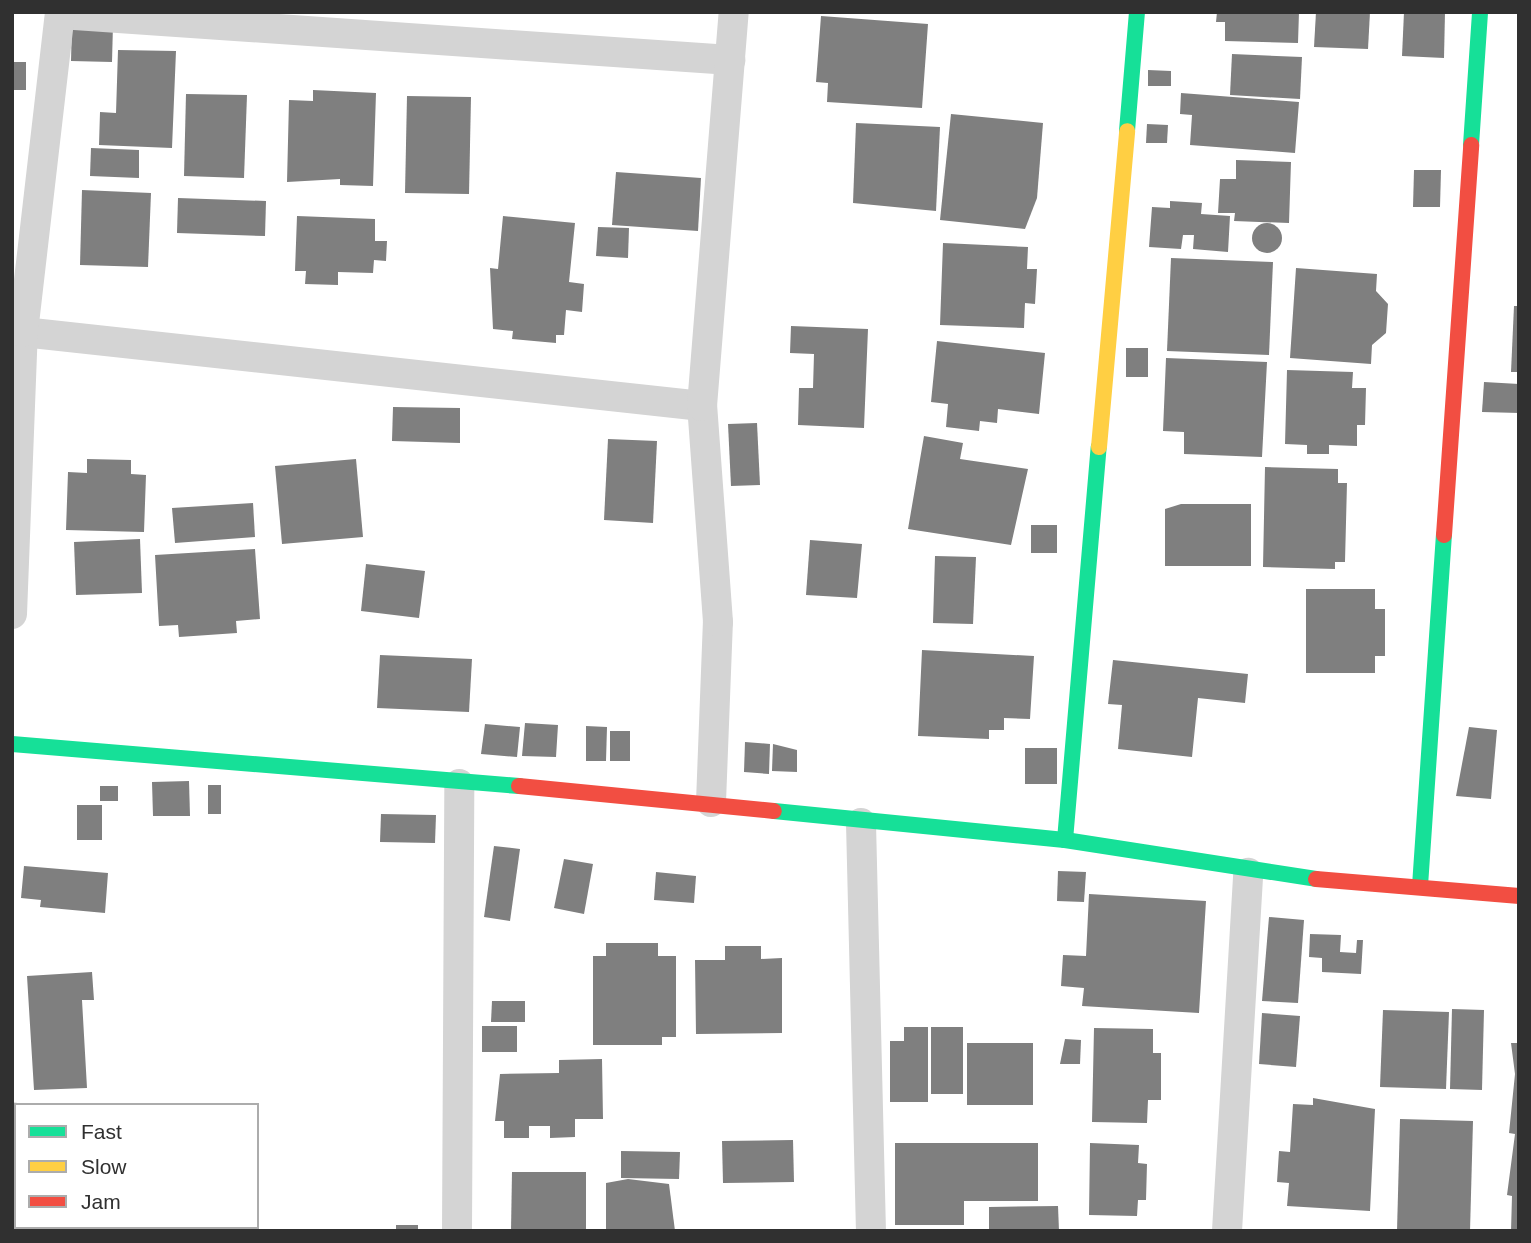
<!DOCTYPE html>
<style>
body{margin:0}
#map{position:relative;width:1531px;height:1243px;overflow:hidden;background:#fff;font-family:Arial,sans-serif}
div>[style]{position:absolute}
.building>*{inset:0;background:#7f7f7f}
.round{border-radius:50%}
.street>*{height:30px;margin:-15px;padding:0 15px;transform-origin:15px;border-radius:15px;background:#d4d4d4}
.fast>*{height:16px;margin:-8px;padding:0 8px;transform-origin:8px;border-radius:8px;background:#16e098}
.slow>*{height:16px;margin:-8px;padding:0 8px;transform-origin:8px;border-radius:8px;background:#ffcf43}
.jam>*{height:16px;margin:-8px;padding:0 8px;transform-origin:8px;border-radius:8px;background:#f24e42}
span{translate:-50% -50%;white-space:nowrap;text-align:center;line-height:1.15;-webkit-text-stroke:7px #fff;paint-order:stroke}
.frame{position:absolute;inset:0;border:14px solid #303030;pointer-events:none}
.legend{position:absolute;left:14px;top:1103px;width:245px;height:126px;box-sizing:border-box;background:#fff;border:2px solid #acacac;margin:0;padding:9px 12px;list-style:none;font-size:21px;color:#303030}
.legend li{display:flex;align-items:center;gap:14px;height:35px}
.legend b{width:35px;border:2px solid #acacac}
</style>
<div id="map">
<div class="building">
<div style="clip-path:polygon(1217px 12px,1299px 12px,1298px 43px,1225px 41px,1225px 22px,1216px 22px)"></div>
<div style="clip-path:polygon(1316px 12px,1370px 12px,1368px 49px,1314px 47px)"></div>
<div style="clip-path:polygon(1404px 12px,1445px 12px,1444px 58px,1402px 56px)"></div>
<div style="clip-path:polygon(821px 16px,928px 24px,922px 108px,827px 102px,828px 83px,816px 82px)"></div>
<div style="clip-path:polygon(72px 23px,113px 24px,112px 62px,71px 61px)"></div>
<div style="clip-path:polygon(118px 50px,176px 51px,172px 148px,99px 145px,100px 112px,116px 113px)"></div>
<div style="clip-path:polygon(1232px 54px,1302px 57px,1300px 99px,1230px 95px)"></div>
<div style="clip-path:polygon(12px 62px,26px 62px,26px 90px,12px 90px)"></div>
<div style="clip-path:polygon(1148px 70px,1171px 71px,1171px 86px,1148px 86px)"></div>
<div style="clip-path:polygon(313px 90px,376px 93px,373px 186px,340px 185px,340px 179px,287px 182px,289px 100px,313px 101px)"></div>
<div style="clip-path:polygon(1181px 93px,1299px 102px,1295px 153px,1190px 145px,1192px 115px,1180px 114px)"></div>
<div style="clip-path:polygon(186px 94px,247px 95px,244px 178px,184px 176px)"></div>
<div style="clip-path:polygon(407px 96px,471px 97px,469px 194px,405px 193px)"></div>
<div style="clip-path:polygon(951px 114px,1043px 123px,1037px 198px,1025px 229px,940px 220px)"></div>
<div style="clip-path:polygon(856px 123px,940px 127px,936px 211px,853px 203px)"></div>
<div style="clip-path:polygon(1147px 124px,1168px 125px,1167px 143px,1146px 143px)"></div>
<div style="clip-path:polygon(91px 148px,139px 150px,139px 178px,90px 176px)"></div>
<div style="clip-path:polygon(1236px 160px,1291px 162px,1289px 223px,1234px 221px,1235px 213px,1218px 213px,1220px 179px,1236px 179px)"></div>
<div style="clip-path:polygon(1414px 170px,1441px 170px,1440px 207px,1413px 207px)"></div>
<div style="clip-path:polygon(616px 172px,701px 178px,698px 231px,612px 225px)"></div>
<div style="clip-path:polygon(82px 190px,151px 193px,148px 267px,80px 265px)"></div>
<div style="clip-path:polygon(178px 198px,266px 201px,265px 236px,177px 233px)"></div>
<div style="clip-path:polygon(1170px 201px,1202px 203px,1201px 214px,1230px 216px,1228px 252px,1193px 249px,1194px 235px,1183px 235px,1181px 249px,1149px 247px,1152px 207px,1170px 208px)"></div>
<div style="clip-path:polygon(297px 216px,375px 219px,375px 241px,387px 241px,386px 261px,374px 260px,373px 273px,338px 272px,338px 285px,305px 284px,306px 271px,295px 271px)"></div>
<div style="clip-path:polygon(503px 216px,575px 223px,569px 282px,584px 284px,582px 312px,566px 310px,564px 335px,556px 335px,556px 343px,512px 339px,513px 331px,493px 329px,490px 268px,498px 269px)"></div>
<div class="round" style="left:1252px;top:223px;width:30px;height:30px"></div>
<div style="clip-path:polygon(598px 227px,629px 228px,628px 258px,596px 256px)"></div>
<div style="clip-path:polygon(943px 243px,1028px 247px,1027px 269px,1037px 269px,1035px 304px,1025px 303px,1024px 328px,940px 325px)"></div>
<div style="clip-path:polygon(1171px 258px,1273px 262px,1269px 355px,1167px 351px)"></div>
<div style="clip-path:polygon(1296px 268px,1377px 274px,1376px 291px,1388px 304px,1386px 333px,1372px 345px,1371px 364px,1290px 358px)"></div>
<div style="clip-path:polygon(1514px 306px,1519px 306px,1519px 372px,1511px 372px)"></div>
<div style="clip-path:polygon(791px 326px,868px 329px,864px 428px,798px 425px,799px 388px,813px 388px,814px 354px,790px 353px)"></div>
<div style="clip-path:polygon(937px 341px,1045px 353px,1039px 414px,998px 409px,997px 423px,980px 421px,979px 431px,946px 427px,948px 404px,931px 402px)"></div>
<div style="clip-path:polygon(1126px 348px,1148px 348px,1148px 377px,1126px 377px)"></div>
<div style="clip-path:polygon(1166px 358px,1267px 362px,1262px 457px,1184px 454px,1184px 432px,1163px 431px)"></div>
<div style="clip-path:polygon(1287px 370px,1353px 372px,1352px 388px,1366px 388px,1365px 425px,1357px 425px,1357px 446px,1329px 445px,1329px 454px,1307px 454px,1307px 445px,1285px 444px)"></div>
<div style="clip-path:polygon(1484px 382px,1519px 384px,1519px 413px,1482px 412px)"></div>
<div style="clip-path:polygon(393px 407px,460px 408px,460px 443px,392px 441px)"></div>
<div style="clip-path:polygon(757px 423px,760px 485px,731px 486px,728px 424px)"></div>
<div style="clip-path:polygon(924px 436px,963px 443px,960px 459px,1028px 469px,1011px 545px,908px 529px)"></div>
<div style="clip-path:polygon(608px 439px,657px 441px,653px 523px,604px 520px)"></div>
<div style="clip-path:polygon(87px 459px,131px 460px,131px 474px,146px 475px,144px 532px,66px 530px,68px 472px,87px 473px)"></div>
<div style="clip-path:polygon(356px 459px,363px 537px,282px 544px,275px 466px)"></div>
<div style="clip-path:polygon(1265px 467px,1338px 469px,1338px 483px,1347px 483px,1345px 562px,1335px 562px,1335px 569px,1263px 567px)"></div>
<div style="clip-path:polygon(253px 503px,255px 537px,175px 543px,172px 508px)"></div>
<div style="clip-path:polygon(1181px 504px,1251px 504px,1251px 566px,1165px 566px,1165px 509px)"></div>
<div style="clip-path:polygon(1031px 525px,1057px 525px,1057px 553px,1031px 553px)"></div>
<div style="clip-path:polygon(140px 539px,142px 593px,76px 595px,74px 542px)"></div>
<div style="clip-path:polygon(810px 540px,862px 544px,857px 598px,806px 595px)"></div>
<div style="clip-path:polygon(255px 549px,260px 619px,236px 621px,237px 633px,179px 637px,178px 625px,159px 626px,155px 555px)"></div>
<div style="clip-path:polygon(935px 556px,976px 557px,973px 624px,933px 623px)"></div>
<div style="clip-path:polygon(366px 564px,425px 571px,419px 618px,361px 611px)"></div>
<div style="clip-path:polygon(1306px 589px,1375px 589px,1375px 609px,1385px 609px,1385px 656px,1375px 656px,1375px 673px,1306px 673px)"></div>
<div style="clip-path:polygon(922px 650px,1034px 656px,1030px 719px,1004px 718px,1004px 730px,989px 730px,989px 739px,918px 736px)"></div>
<div style="clip-path:polygon(380px 655px,472px 659px,469px 712px,377px 708px)"></div>
<div style="clip-path:polygon(1113px 660px,1248px 674px,1245px 703px,1198px 698px,1192px 757px,1118px 749px,1122px 705px,1108px 704px)"></div>
<div style="clip-path:polygon(525px 723px,558px 725px,556px 757px,522px 756px)"></div>
<div style="clip-path:polygon(485px 724px,520px 727px,517px 757px,481px 754px)"></div>
<div style="clip-path:polygon(586px 726px,607px 727px,606px 761px,586px 761px)"></div>
<div style="clip-path:polygon(1469px 727px,1497px 730px,1491px 799px,1456px 796px)"></div>
<div style="clip-path:polygon(610px 731px,630px 731px,630px 761px,610px 761px)"></div>
<div style="clip-path:polygon(745px 742px,770px 744px,769px 774px,744px 772px)"></div>
<div style="clip-path:polygon(773px 744px,797px 750px,797px 772px,772px 771px)"></div>
<div style="clip-path:polygon(1025px 748px,1057px 748px,1057px 784px,1025px 784px)"></div>
<div style="clip-path:polygon(189px 781px,190px 816px,153px 816px,152px 782px)"></div>
<div style="clip-path:polygon(208px 785px,221px 785px,221px 814px,208px 814px)"></div>
<div style="clip-path:polygon(100px 786px,118px 786px,118px 801px,100px 801px)"></div>
<div style="clip-path:polygon(77px 805px,102px 805px,102px 840px,77px 840px)"></div>
<div style="clip-path:polygon(381px 814px,436px 815px,435px 843px,380px 842px)"></div>
<div style="clip-path:polygon(494px 846px,520px 849px,510px 921px,484px 917px)"></div>
<div style="clip-path:polygon(564px 859px,593px 864px,584px 914px,554px 908px)"></div>
<div style="clip-path:polygon(24px 866px,108px 873px,105px 913px,40px 907px,41px 900px,21px 898px)"></div>
<div style="clip-path:polygon(1058px 871px,1086px 872px,1084px 902px,1057px 901px)"></div>
<div style="clip-path:polygon(656px 872px,696px 876px,694px 903px,654px 900px)"></div>
<div style="clip-path:polygon(1089px 894px,1206px 901px,1199px 1013px,1082px 1006px,1084px 988px,1061px 986px,1063px 955px,1086px 956px)"></div>
<div style="clip-path:polygon(1269px 917px,1304px 920px,1298px 1003px,1262px 1001px)"></div>
<div style="clip-path:polygon(1310px 934px,1341px 935px,1340px 952px,1356px 953px,1357px 940px,1363px 940px,1361px 974px,1322px 972px,1322px 958px,1309px 957px)"></div>
<div style="clip-path:polygon(606px 943px,658px 943px,658px 956px,676px 956px,676px 1037px,662px 1037px,662px 1045px,593px 1045px,593px 956px,606px 956px)"></div>
<div style="clip-path:polygon(725px 946px,761px 946px,761px 959px,782px 958px,782px 1033px,696px 1034px,695px 960px,725px 960px)"></div>
<div style="clip-path:polygon(92px 972px,94px 1000px,82px 1000px,87px 1088px,34px 1090px,27px 976px)"></div>
<div style="clip-path:polygon(492px 1001px,525px 1001px,525px 1022px,491px 1022px)"></div>
<div style="clip-path:polygon(1452px 1009px,1484px 1010px,1482px 1090px,1450px 1089px)"></div>
<div style="clip-path:polygon(1383px 1010px,1449px 1012px,1446px 1089px,1380px 1087px)"></div>
<div style="clip-path:polygon(1262px 1013px,1300px 1016px,1296px 1067px,1259px 1064px)"></div>
<div style="clip-path:polygon(482px 1026px,517px 1026px,517px 1052px,482px 1052px)"></div>
<div style="clip-path:polygon(904px 1027px,928px 1027px,928px 1102px,890px 1102px,890px 1041px,904px 1041px)"></div>
<div style="clip-path:polygon(931px 1027px,963px 1027px,963px 1094px,931px 1094px)"></div>
<div style="clip-path:polygon(1094px 1028px,1153px 1029px,1153px 1053px,1161px 1053px,1161px 1100px,1148px 1100px,1147px 1123px,1092px 1122px)"></div>
<div style="clip-path:polygon(1065px 1039px,1081px 1040px,1080px 1064px,1060px 1064px)"></div>
<div style="clip-path:polygon(967px 1043px,1033px 1043px,1033px 1105px,967px 1105px)"></div>
<div style="clip-path:polygon(1511px 1043px,1519px 1043px,1519px 1231px,1511px 1231px,1512px 1196px,1507px 1195px,1515px 1134px,1509px 1133px,1515px 1074px)"></div>
<div style="clip-path:polygon(602px 1059px,603px 1119px,575px 1119px,575px 1137px,550px 1138px,550px 1126px,529px 1126px,529px 1138px,504px 1138px,504px 1121px,495px 1121px,500px 1074px,559px 1073px,559px 1060px)"></div>
<div style="clip-path:polygon(1313px 1098px,1375px 1109px,1370px 1211px,1287px 1206px,1289px 1183px,1277px 1182px,1279px 1151px,1290px 1152px,1293px 1104px,1313px 1105px)"></div>
<div style="clip-path:polygon(1400px 1119px,1473px 1121px,1470px 1231px,1397px 1231px)"></div>
<div style="clip-path:polygon(793px 1140px,794px 1182px,723px 1183px,722px 1141px)"></div>
<div style="clip-path:polygon(895px 1143px,1038px 1143px,1038px 1201px,964px 1201px,964px 1225px,895px 1225px)"></div>
<div style="clip-path:polygon(1090px 1143px,1139px 1145px,1138px 1163px,1147px 1164px,1146px 1200px,1138px 1200px,1137px 1216px,1089px 1215px)"></div>
<div style="clip-path:polygon(621px 1151px,680px 1152px,679px 1179px,621px 1178px)"></div>
<div style="clip-path:polygon(512px 1172px,586px 1172px,586px 1231px,511px 1231px)"></div>
<div style="clip-path:polygon(628px 1179px,669px 1184px,675px 1231px,606px 1231px,606px 1183px)"></div>
<div style="clip-path:polygon(1058px 1206px,1059px 1231px,989px 1231px,989px 1207px)"></div>
<div style="clip-path:polygon(396px 1225px,418px 1225px,418px 1231px,396px 1231px)"></div>
</div>
<div class="street">
<div style="left:60px;top:14px;width:672px;rotate:3.93deg"></div>
<div style="left:23px;top:332px;width:683px;rotate:6.22deg"></div>
<div style="left:12px;top:614px;width:282px;rotate:-87.8deg"></div>
<div style="left:23px;top:332px;width:322px;rotate:-83.4deg"></div>
<div style="left:711px;top:802px;width:180px;rotate:-87.8deg"></div>
<div style="left:718px;top:622px;width:217px;rotate:-94.2deg"></div>
<div style="left:702px;top:406px;width:395px;rotate:-85.4deg"></div>
<div style="left:861px;top:823px;width:408px;rotate:88.6deg"></div>
<div style="left:12px;top:1117px;width:33px;rotate:83deg"></div>
<div style="left:24px;top:1227px;width:4px;rotate:90deg"></div>
<div style="left:457px;top:1231px;width:447px;rotate:-89.7deg"></div>
<div style="left:1227px;top:1231px;width:359px;rotate:-86.6deg"></div>
</div>
<div class="fast">
<div style="left:1127px;top:131px;width:119px;rotate:-85.2deg"></div>
<div style="left:1471px;top:145px;width:133px;rotate:-86.1deg"></div>
<div style="left:12px;top:744px;width:509px;rotate:4.74deg"></div>
<div style="left:774px;top:811px;width:292px;rotate:5.7deg"></div>
<div style="left:1065px;top:840px;width:254px;rotate:8.8deg"></div>
<div style="left:1065px;top:840px;width:394px;rotate:-85.1deg"></div>
<div style="left:1420px;top:886px;width:352px;rotate:-86.1deg"></div>
</div>
<div class="slow">
<div style="left:1099px;top:447px;width:317px;rotate:-84.9deg"></div>
</div>
<div class="jam">
<div style="left:1444px;top:535px;width:391px;rotate:-86deg"></div>
<div style="left:519px;top:786px;width:256px;rotate:5.6deg"></div>
<div style="left:1316px;top:879px;width:204px;rotate:4.8deg"></div>
</div>
<div class="frame"></div>
<ul class="legend">
<li><b style="height:9px;background:#16e098"></b>Fast</li>
<li><b style="height:9px;background:#ffcf43"></b>Slow</li>
<li><b style="height:9px;background:#f24e42"></b>Jam</li>
</ul>
</div>
